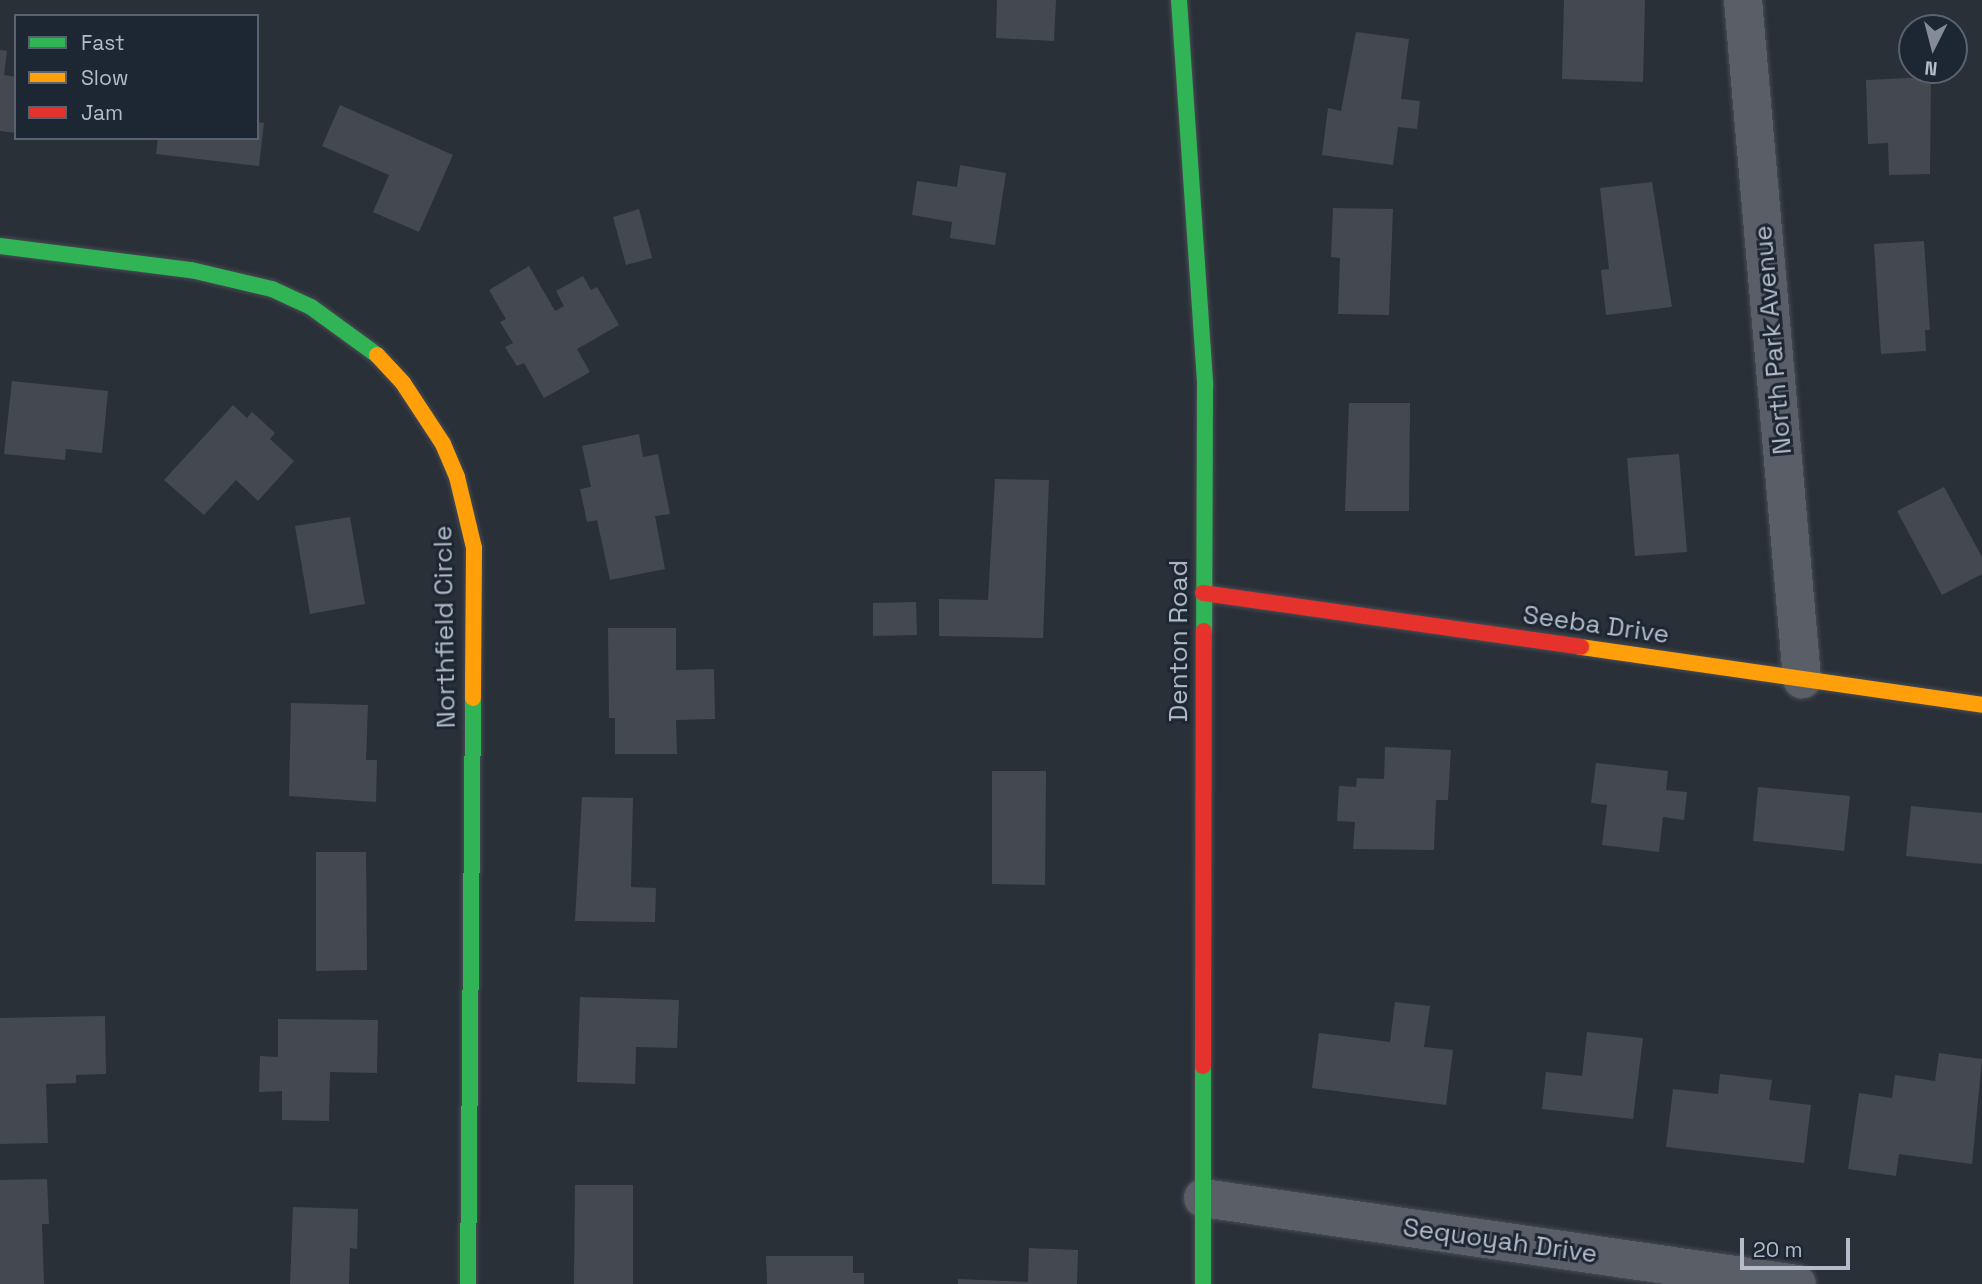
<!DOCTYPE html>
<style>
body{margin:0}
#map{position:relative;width:1982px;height:1284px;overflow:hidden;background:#2a3038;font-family:"Space Grotesk",sans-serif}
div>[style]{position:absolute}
.building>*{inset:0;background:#444950}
.roads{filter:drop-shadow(0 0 2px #484c53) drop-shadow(0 0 2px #484c53)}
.street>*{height:38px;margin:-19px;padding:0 19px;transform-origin:19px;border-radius:19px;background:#5a5e66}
.fast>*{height:16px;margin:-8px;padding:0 8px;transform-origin:8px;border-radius:8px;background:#30b455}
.slow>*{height:16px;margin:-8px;padding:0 8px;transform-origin:8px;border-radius:8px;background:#ff9f0a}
.jam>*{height:16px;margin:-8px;padding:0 8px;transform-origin:8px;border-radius:8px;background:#e5322d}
span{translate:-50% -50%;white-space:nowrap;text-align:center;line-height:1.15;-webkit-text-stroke:6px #1d2633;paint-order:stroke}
.street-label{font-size:26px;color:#b4bcc9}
.legend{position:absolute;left:14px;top:14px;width:245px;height:126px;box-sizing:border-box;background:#1d2633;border:2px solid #59626f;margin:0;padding:9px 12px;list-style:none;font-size:21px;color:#b4bcc9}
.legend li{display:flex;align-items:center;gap:14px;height:35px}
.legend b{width:35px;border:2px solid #59626f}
.north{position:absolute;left:1898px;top:14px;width:70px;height:70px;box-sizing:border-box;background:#1d2633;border:2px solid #59626f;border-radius:50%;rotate:186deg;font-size:19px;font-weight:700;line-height:28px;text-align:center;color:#b4bcc9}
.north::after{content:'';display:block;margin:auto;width:24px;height:32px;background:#848b96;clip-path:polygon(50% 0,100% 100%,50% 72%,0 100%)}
.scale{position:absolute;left:1740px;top:1238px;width:110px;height:32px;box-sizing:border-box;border:4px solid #b4bcc9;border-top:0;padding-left:9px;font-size:21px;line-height:24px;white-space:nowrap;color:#b4bcc9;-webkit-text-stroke:5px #1d2633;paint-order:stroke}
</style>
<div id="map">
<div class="building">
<div style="clip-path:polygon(997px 0,1056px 0,1054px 41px,996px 38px)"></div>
<div style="clip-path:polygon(1564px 0,1645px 0,1643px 82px,1562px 79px)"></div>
<div style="clip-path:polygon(1356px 32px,1409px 39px,1401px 99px,1420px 101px,1417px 129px,1398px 127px,1393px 165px,1322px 155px,1328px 108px,1341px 111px)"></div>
<div style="clip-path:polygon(0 50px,7px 51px,4px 75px,16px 77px,16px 133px,0 131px)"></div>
<div style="clip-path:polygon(1931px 77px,1930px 174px,1889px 175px,1888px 143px,1868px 144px,1866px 80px)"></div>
<div style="clip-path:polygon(340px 105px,453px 155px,419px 232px,373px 212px,389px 175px,322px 146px)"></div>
<div style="clip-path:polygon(257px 122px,264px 123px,259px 166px,156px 154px,158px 138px,257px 138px)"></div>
<div style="clip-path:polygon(960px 165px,1006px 173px,995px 245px,950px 238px,952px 222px,912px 215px,917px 181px,957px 187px)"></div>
<div style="clip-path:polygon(1652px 182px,1672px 307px,1606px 315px,1601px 270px,1609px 269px,1600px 188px)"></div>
<div style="clip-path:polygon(1333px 208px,1393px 209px,1389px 315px,1338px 314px,1340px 258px,1331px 257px)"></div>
<div style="clip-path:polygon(639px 209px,652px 258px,626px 265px,613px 217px)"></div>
<div style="clip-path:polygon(1924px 241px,1930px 330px,1925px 330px,1926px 351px,1881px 354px,1874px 244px)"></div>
<div style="clip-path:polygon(529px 266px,555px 311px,564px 306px,556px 291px,583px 276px,591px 290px,597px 287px,619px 325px,577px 349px,590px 372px,544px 398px,524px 363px,517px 366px,505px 347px,513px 343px,500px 322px,506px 319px,489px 290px)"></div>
<div style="clip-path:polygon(12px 381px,108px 391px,102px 453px,66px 449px,65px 460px,4px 454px)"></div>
<div style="clip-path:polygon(1349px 403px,1410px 403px,1409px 511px,1345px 511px)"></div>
<div style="clip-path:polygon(233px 405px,247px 418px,252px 412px,275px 433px,270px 439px,294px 461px,258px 501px,236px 480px,204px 515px,164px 480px)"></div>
<div style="clip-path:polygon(639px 434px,643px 457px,658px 454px,670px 514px,655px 516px,665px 569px,610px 580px,597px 520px,587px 522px,580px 489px,591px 487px,582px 446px)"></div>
<div style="clip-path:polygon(1679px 454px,1687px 552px,1635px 556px,1627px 458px)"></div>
<div style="clip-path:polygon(995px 479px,1049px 480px,1043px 638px,939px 636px,939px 599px,988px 600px)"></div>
<div style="clip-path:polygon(1944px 487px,1982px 557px,1982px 574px,1942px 595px,1897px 511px)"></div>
<div style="clip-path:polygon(350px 517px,365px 604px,310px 614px,295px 526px)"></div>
<div style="clip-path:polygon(916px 602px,917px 635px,873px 636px,873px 603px)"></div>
<div style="clip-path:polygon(608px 628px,676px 628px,676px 670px,714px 669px,715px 719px,676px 720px,677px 754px,615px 754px,615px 718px,609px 718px)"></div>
<div style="clip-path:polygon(291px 703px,368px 705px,366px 760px,377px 760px,376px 802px,289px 796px)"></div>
<div style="clip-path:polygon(1385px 747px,1451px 750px,1448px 800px,1436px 800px,1434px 850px,1353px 849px,1355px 822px,1337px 821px,1339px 786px,1356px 787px,1357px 778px,1384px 779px)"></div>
<div style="clip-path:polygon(1596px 763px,1668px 771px,1666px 790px,1687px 792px,1684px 820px,1663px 817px,1659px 852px,1602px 845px,1607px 805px,1591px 803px)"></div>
<div style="clip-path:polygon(992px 771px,1046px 771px,1045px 885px,992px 884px)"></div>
<div style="clip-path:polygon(1758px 787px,1850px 796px,1844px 851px,1753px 841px)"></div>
<div style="clip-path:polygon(582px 797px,633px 798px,631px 887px,656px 888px,655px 922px,575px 921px)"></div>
<div style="clip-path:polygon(1911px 806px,1982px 813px,1982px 864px,1906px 856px)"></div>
<div style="clip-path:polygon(316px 852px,366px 852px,367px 970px,316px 971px)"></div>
<div style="clip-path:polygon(580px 997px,679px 1000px,677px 1048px,636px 1047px,635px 1084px,577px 1082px)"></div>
<div style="clip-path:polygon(1395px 1002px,1430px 1006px,1424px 1047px,1453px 1050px,1446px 1105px,1312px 1088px,1319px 1033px,1390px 1042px)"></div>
<div style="clip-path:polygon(105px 1016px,106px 1074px,76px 1075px,76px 1083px,46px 1084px,48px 1143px,0 1144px,0 1018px)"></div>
<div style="clip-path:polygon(278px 1019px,378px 1020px,377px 1073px,330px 1072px,329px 1121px,282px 1120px,282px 1091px,259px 1092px,260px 1056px,278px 1057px)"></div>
<div style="clip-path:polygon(1587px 1032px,1643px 1038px,1633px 1119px,1542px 1109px,1546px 1072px,1582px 1076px)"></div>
<div style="clip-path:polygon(1939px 1053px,1982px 1059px,1972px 1164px,1899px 1154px,1896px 1176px,1848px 1169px,1859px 1093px,1892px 1098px,1895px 1075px,1935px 1081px)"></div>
<div style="clip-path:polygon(1720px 1074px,1772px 1080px,1769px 1100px,1811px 1105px,1804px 1163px,1666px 1147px,1673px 1089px,1718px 1094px)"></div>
<div style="clip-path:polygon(47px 1179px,49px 1224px,42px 1224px,44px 1284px,0 1284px,0 1180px)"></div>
<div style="clip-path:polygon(575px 1185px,633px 1185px,633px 1284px,574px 1284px)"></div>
<div style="clip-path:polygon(293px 1207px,358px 1209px,357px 1249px,350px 1248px,349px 1284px,290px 1284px)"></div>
<div style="clip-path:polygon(1029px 1248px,1078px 1250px,1077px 1284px,958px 1284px,958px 1279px,1028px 1282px)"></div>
<div style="clip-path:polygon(766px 1256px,853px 1256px,853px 1273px,864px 1273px,864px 1284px,767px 1284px)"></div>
</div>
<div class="roads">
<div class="street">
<div style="left:1743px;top:0;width:682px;rotate:85.03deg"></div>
<div style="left:1203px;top:1198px;width:600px;rotate:8.24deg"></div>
</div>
<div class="fast">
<div style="left:1179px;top:0;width:387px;rotate:86.1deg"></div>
<div style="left:1205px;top:386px;width:245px;rotate:90.2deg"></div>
<div style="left:0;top:246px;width:193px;rotate:7.2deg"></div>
<div style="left:191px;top:270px;width:83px;rotate:13.2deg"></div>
<div style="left:272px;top:289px;width:43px;rotate:24.8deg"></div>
<div style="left:311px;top:307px;width:82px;rotate:36deg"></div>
<div style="left:468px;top:1284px;width:586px;rotate:-89.51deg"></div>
<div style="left:1203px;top:1284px;width:218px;rotate:-90deg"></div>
</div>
<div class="slow">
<div style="left:377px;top:355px;width:38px;rotate:47deg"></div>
<div style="left:403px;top:383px;width:73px;rotate:56.7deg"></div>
<div style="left:443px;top:444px;width:36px;rotate:67deg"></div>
<div style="left:457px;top:477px;width:73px;rotate:76.5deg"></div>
<div style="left:474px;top:548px;width:150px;rotate:90.4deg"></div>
<div style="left:1581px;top:647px;width:405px;rotate:8.2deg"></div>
</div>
<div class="jam">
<div style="left:1203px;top:593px;width:382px;rotate:8.1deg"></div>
<div style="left:1203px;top:1066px;width:435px;rotate:-89.9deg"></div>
</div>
</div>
<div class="street-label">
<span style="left:1773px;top:340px;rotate:-95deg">North Park Avenue</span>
<span style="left:1596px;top:625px;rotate:8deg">Seeba Drive</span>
<span style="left:445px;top:627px;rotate:-91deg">Northfield Circle</span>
<span style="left:1179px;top:641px;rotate:-90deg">Denton Road</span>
<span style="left:1500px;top:1241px;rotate:8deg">Sequoyah Drive</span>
</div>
<ul class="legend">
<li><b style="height:9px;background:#30b455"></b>Fast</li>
<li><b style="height:9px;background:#ff9f0a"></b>Slow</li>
<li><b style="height:9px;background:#e5322d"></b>Jam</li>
</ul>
<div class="north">N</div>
<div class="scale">20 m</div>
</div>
